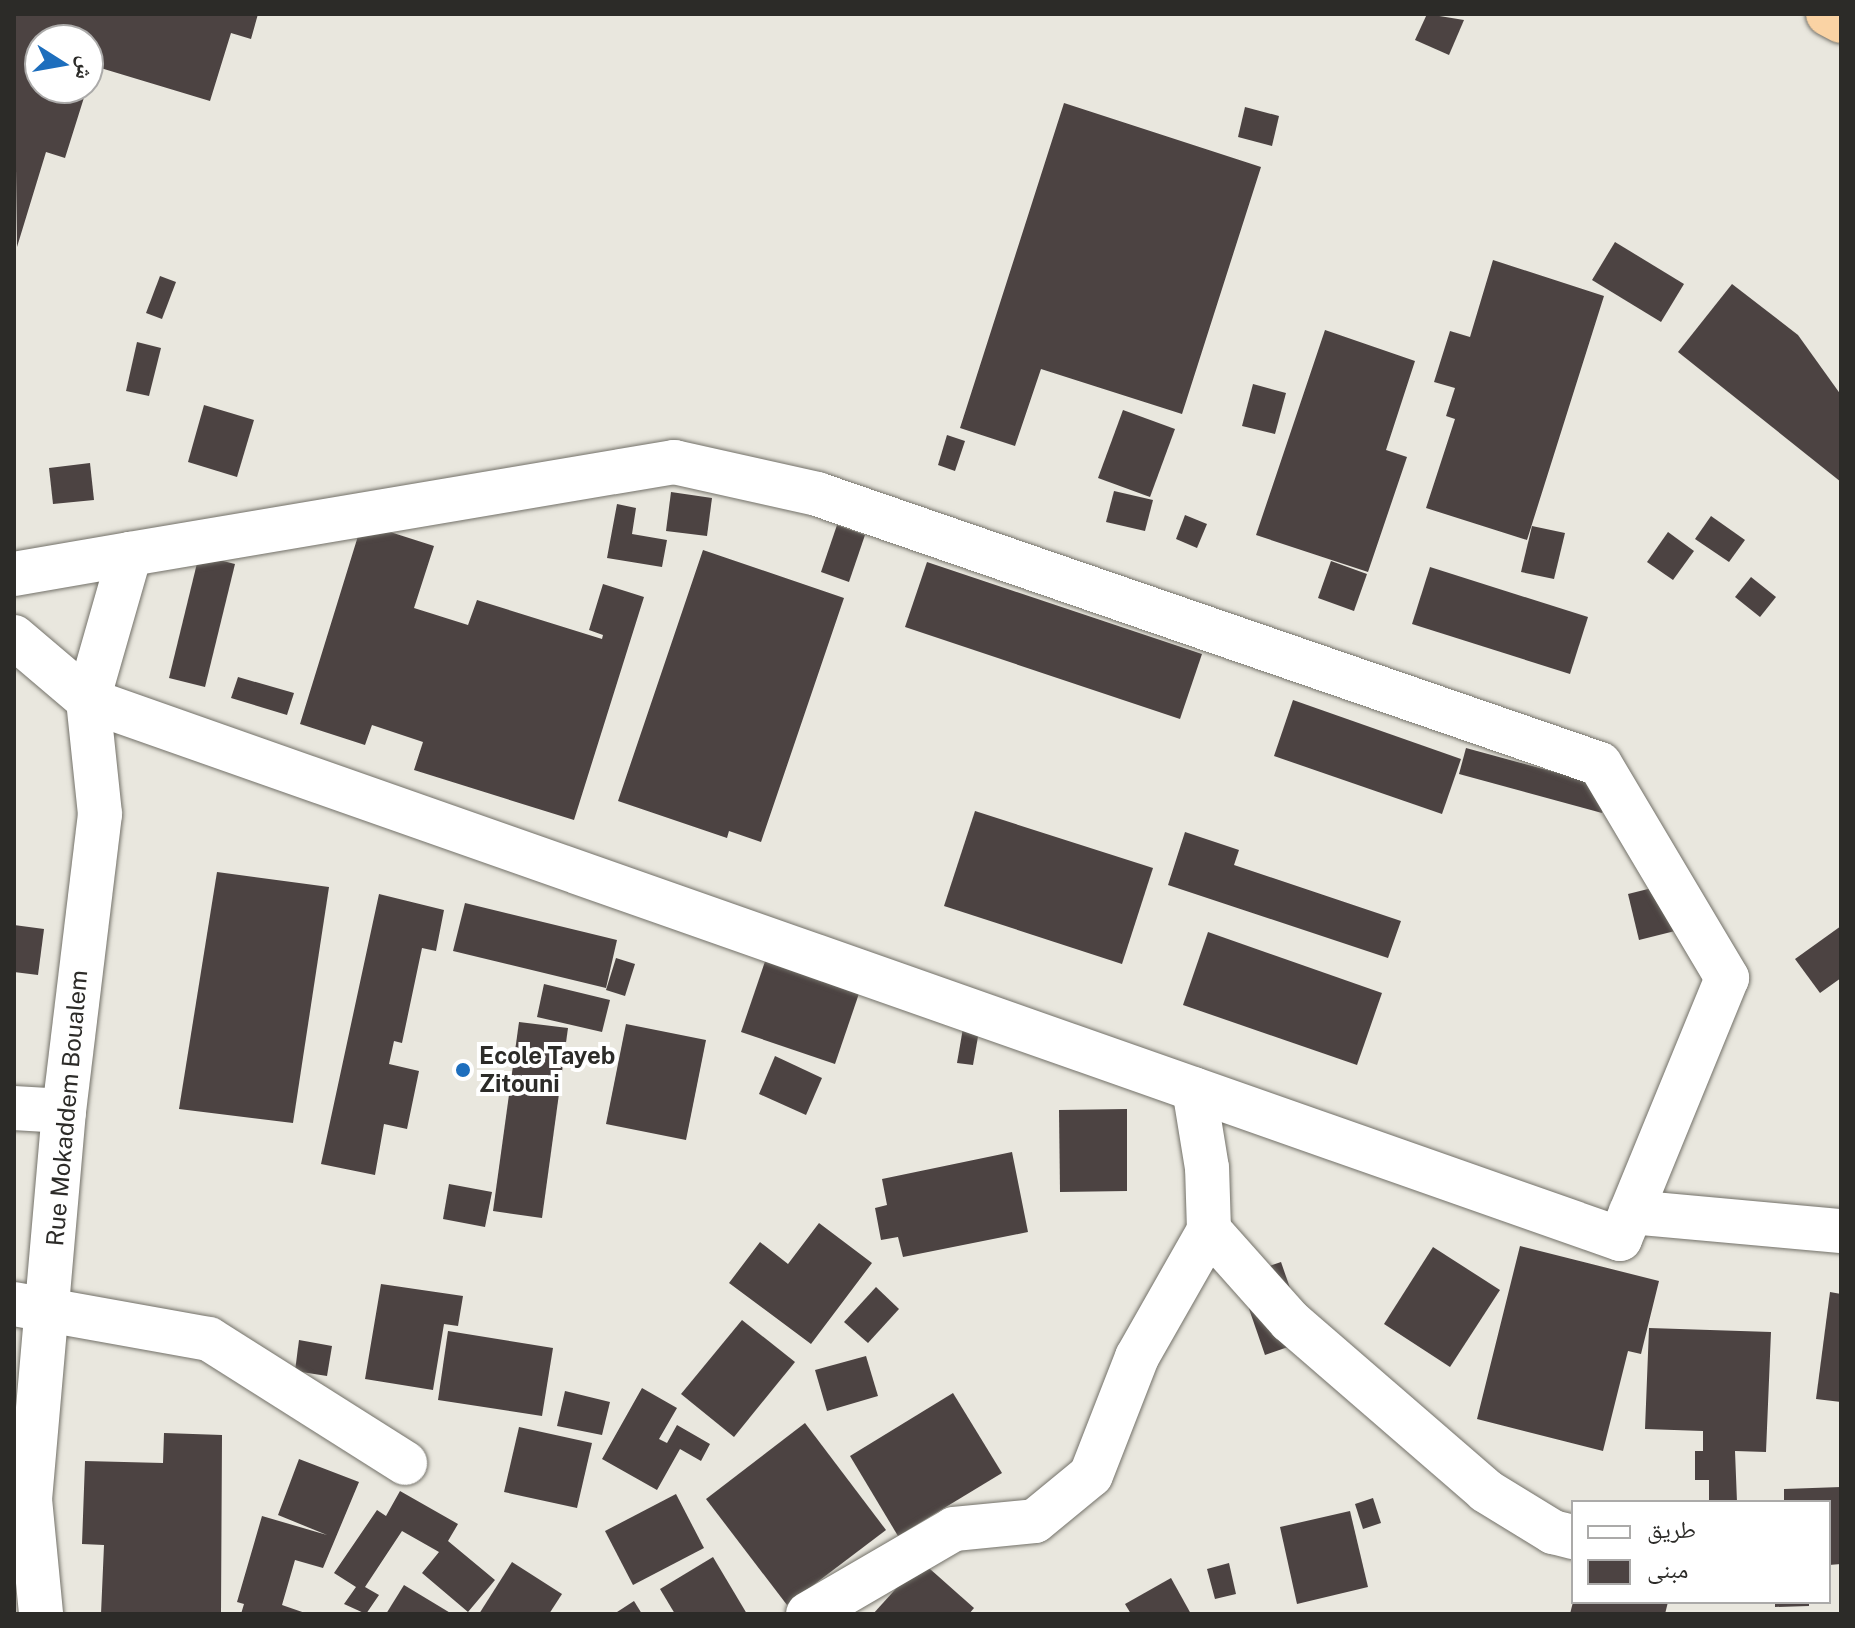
<!DOCTYPE html>
<meta charset="utf-8">
<style>
body{margin:0}
#map{position:relative;width:1855px;height:1628px;overflow:hidden;background:#e9e7de;font-family:"Public Sans","Noto Naskh Arabic",sans-serif}
div>[style]{position:absolute}
.building>*{inset:0;background:#4c4342}
.roads{filter:drop-shadow(0 0 2px #737169) drop-shadow(0 0 2px #737169)}
.minor>*{height:44px;margin:-22px;padding:0 22px;transform-origin:22px;border-radius:22px;background:#fff}
.tertiary>*{height:44px;margin:-22px;padding:0 22px;transform-origin:22px;border-radius:22px;background:#fff}
.trunk>*{height:44px;margin:-22px;padding:0 22px;transform-origin:22px;border-radius:22px;background:#fad3a4}
.dots>*{width:22px;height:22px;translate:-50% -50%;box-sizing:border-box;border:4px solid #fff;border-radius:50%}
span{translate:-50% -50%;white-space:nowrap;text-align:center;line-height:1.15;-webkit-text-stroke:8px #fff;paint-order:stroke}
.poi-label{font-size:24px;color:#2c2b28;font-weight:700}
.left{translate:0 -50%;text-align:left}
.street-label{font-size:24px;color:#2c2b28}
.frame{position:absolute;inset:0;border:16px solid #2c2b28;pointer-events:none}
.legend{position:absolute;left:1571px;top:1500px;width:260px;height:104px;box-sizing:border-box;background:#fff;border:2px solid #abaaa9;margin:0;padding:10px 14px;list-style:none;font-size:24px;color:#2c2b28}
.legend li{display:flex;align-items:center;gap:16px;height:40px}
.legend b{width:40px;border:2px solid #abaaa9}
.north{position:absolute;left:24px;top:24px;width:80px;height:80px;box-sizing:border-box;background:#fff;border:2px solid #abaaa9;border-radius:50%;rotate:101deg;font-size:22px;font-weight:700;line-height:32px;text-align:center;color:#2c2b28}
.north::after{content:'';display:block;margin:auto;width:28px;height:36px;background:#1d6ebd;clip-path:polygon(50% 0,100% 100%,50% 72%,0 100%)}
</style>
<div id="map">
<div class="building">
<div style="clip-path:polygon(14px 14px,258px 14px,251px 39px,231px 33px,210px 101px,94px 66px,88px 82px,88px 40px,40px 40px,40px 88px,87px 88px,65px 158px,46px 152px,17px 247px)"></div>
<div style="clip-path:polygon(1427px 14px,1464px 20px,1449px 55px,1415px 40px)"></div>
<div style="clip-path:polygon(1064px 103px,1261px 167px,1182px 414px,1041px 369px,1015px 446px,960px 428px)"></div>
<div style="clip-path:polygon(1245px 107px,1279px 116px,1272px 146px,1238px 137px)"></div>
<div style="clip-path:polygon(1615px 242px,1684px 284px,1661px 322px,1592px 280px)"></div>
<div style="clip-path:polygon(1493px 260px,1604px 296px,1527px 540px,1426px 508px,1455px 419px,1446px 416px,1455px 388px,1434px 382px,1450px 331px,1470px 337px)"></div>
<div style="clip-path:polygon(160px 276px,176px 282px,162px 319px,146px 313px)"></div>
<div style="clip-path:polygon(1732px 284px,1798px 335px,1841px 395px,1841px 482px,1678px 352px)"></div>
<div style="clip-path:polygon(1325px 330px,1415px 361px,1386px 450px,1407px 457px,1368px 572px,1256px 535px)"></div>
<div style="clip-path:polygon(137px 342px,161px 348px,149px 396px,126px 391px)"></div>
<div style="clip-path:polygon(1253px 384px,1286px 393px,1275px 434px,1242px 426px)"></div>
<div style="clip-path:polygon(204px 405px,254px 420px,237px 477px,188px 462px)"></div>
<div style="clip-path:polygon(1123px 410px,1175px 429px,1150px 497px,1098px 478px)"></div>
<div style="clip-path:polygon(947px 435px,965px 441px,955px 471px,938px 465px)"></div>
<div style="clip-path:polygon(90px 463px,94px 500px,53px 504px,49px 468px)"></div>
<div style="clip-path:polygon(1114px 491px,1153px 500px,1145px 531px,1106px 522px)"></div>
<div style="clip-path:polygon(671px 492px,712px 498px,707px 536px,666px 531px)"></div>
<div style="clip-path:polygon(617px 504px,636px 508px,632px 534px,667px 540px,662px 567px,607px 558px)"></div>
<div style="clip-path:polygon(1185px 515px,1207px 524px,1197px 548px,1176px 539px)"></div>
<div style="clip-path:polygon(1711px 516px,1745px 540px,1729px 562px,1695px 539px)"></div>
<div style="clip-path:polygon(362px 523px,434px 546px,414px 608px,468px 625px,477px 600px,602px 639px,603px 635px,589px 630px,603px 584px,644px 597px,574px 820px,414px 770px,423px 742px,372px 725px,365px 745px,300px 724px)"></div>
<div style="clip-path:polygon(837px 525px,865px 535px,849px 582px,821px 572px)"></div>
<div style="clip-path:polygon(1532px 526px,1565px 533px,1554px 579px,1521px 572px)"></div>
<div style="clip-path:polygon(1668px 532px,1694px 551px,1673px 580px,1647px 562px)"></div>
<div style="clip-path:polygon(703px 550px,844px 598px,761px 842px,729px 831px,727px 838px,618px 801px)"></div>
<div style="clip-path:polygon(199px 555px,235px 564px,205px 687px,169px 678px)"></div>
<div style="clip-path:polygon(1331px 561px,1367px 574px,1354px 611px,1318px 598px)"></div>
<div style="clip-path:polygon(927px 562px,1202px 654px,1180px 719px,905px 627px)"></div>
<div style="clip-path:polygon(1430px 567px,1588px 617px,1570px 674px,1412px 624px)"></div>
<div style="clip-path:polygon(1751px 577px,1776px 597px,1760px 617px,1735px 597px)"></div>
<div style="clip-path:polygon(238px 677px,294px 693px,287px 715px,231px 698px)"></div>
<div style="clip-path:polygon(1293px 700px,1461px 759px,1442px 814px,1274px 756px)"></div>
<div style="clip-path:polygon(1466px 748px,1609px 787px,1602px 813px,1459px 774px)"></div>
<div style="clip-path:polygon(975px 811px,1153px 868px,1122px 964px,944px 906px)"></div>
<div style="clip-path:polygon(1185px 832px,1239px 850px,1234px 865px,1401px 921px,1388px 958px,1168px 885px)"></div>
<div style="clip-path:polygon(217px 872px,329px 887px,293px 1123px,179px 1109px)"></div>
<div style="clip-path:polygon(1668px 884px,1679px 930px,1639px 940px,1628px 894px)"></div>
<div style="clip-path:polygon(379px 894px,444px 910px,436px 951px,422px 948px,402px 1043px,394px 1041px,389px 1064px,419px 1071px,407px 1129px,384px 1124px,375px 1175px,321px 1164px)"></div>
<div style="clip-path:polygon(465px 903px,617px 940px,606px 988px,453px 951px)"></div>
<div style="clip-path:polygon(14px 925px,44px 929px,38px 975px,14px 972px)"></div>
<div style="clip-path:polygon(1841px 926px,1841px 978px,1820px 993px,1795px 959px)"></div>
<div style="clip-path:polygon(1208px 932px,1382px 993px,1357px 1065px,1183px 1005px)"></div>
<div style="clip-path:polygon(773px 938px,867px 970px,835px 1064px,741px 1032px)"></div>
<div style="clip-path:polygon(616px 958px,635px 964px,625px 996px,606px 990px)"></div>
<div style="clip-path:polygon(544px 984px,610px 1000px,602px 1032px,537px 1017px)"></div>
<div style="clip-path:polygon(519px 1022px,568px 1028px,542px 1218px,493px 1211px)"></div>
<div style="clip-path:polygon(626px 1024px,706px 1040px,686px 1140px,606px 1124px)"></div>
<div style="clip-path:polygon(963px 1028px,979px 1031px,973px 1065px,957px 1063px)"></div>
<div style="clip-path:polygon(775px 1056px,822px 1078px,806px 1115px,759px 1094px)"></div>
<div style="clip-path:polygon(1127px 1109px,1127px 1191px,1060px 1192px,1059px 1110px)"></div>
<div style="clip-path:polygon(1012px 1152px,1028px 1232px,903px 1257px,898px 1237px,881px 1240px,875px 1208px,887px 1205px,882px 1179px)"></div>
<div style="clip-path:polygon(449px 1184px,492px 1192px,485px 1227px,443px 1219px)"></div>
<div style="clip-path:polygon(819px 1223px,872px 1263px,811px 1344px,729px 1283px,760px 1242px,788px 1264px)"></div>
<div style="clip-path:polygon(1520px 1246px,1659px 1281px,1641px 1354px,1628px 1351px,1603px 1451px,1477px 1419px)"></div>
<div style="clip-path:polygon(1433px 1247px,1500px 1290px,1450px 1367px,1384px 1324px)"></div>
<div style="clip-path:polygon(1281px 1262px,1308px 1340px,1265px 1355px,1238px 1277px)"></div>
<div style="clip-path:polygon(381px 1284px,463px 1296px,458px 1326px,444px 1324px,433px 1390px,365px 1379px)"></div>
<div style="clip-path:polygon(876px 1287px,899px 1309px,868px 1343px,844px 1322px)"></div>
<div style="clip-path:polygon(1830px 1292px,1841px 1294px,1841px 1402px,1816px 1399px)"></div>
<div style="clip-path:polygon(742px 1320px,795px 1362px,734px 1437px,681px 1394px)"></div>
<div style="clip-path:polygon(1649px 1328px,1771px 1332px,1766px 1452px,1735px 1451px,1737px 1502px,1709px 1502px,1709px 1480px,1695px 1480px,1695px 1451px,1703px 1451px,1703px 1431px,1645px 1429px)"></div>
<div style="clip-path:polygon(448px 1331px,553px 1348px,542px 1416px,438px 1400px)"></div>
<div style="clip-path:polygon(299px 1340px,332px 1346px,327px 1376px,295px 1371px)"></div>
<div style="clip-path:polygon(866px 1356px,878px 1396px,827px 1411px,815px 1370px)"></div>
<div style="clip-path:polygon(642px 1388px,677px 1408px,659px 1439px,667px 1443px,677px 1425px,710px 1444px,701px 1461px,680px 1449px,657px 1490px,602px 1459px)"></div>
<div style="clip-path:polygon(565px 1391px,610px 1402px,602px 1435px,557px 1426px)"></div>
<div style="clip-path:polygon(953px 1393px,1002px 1473px,898px 1536px,850px 1456px)"></div>
<div style="clip-path:polygon(805px 1423px,886px 1530px,787px 1605px,706px 1499px)"></div>
<div style="clip-path:polygon(519px 1427px,592px 1443px,577px 1508px,504px 1492px)"></div>
<div style="clip-path:polygon(164px 1433px,222px 1435px,221px 1614px,101px 1614px,104px 1545px,82px 1544px,85px 1461px,163px 1463px)"></div>
<div style="clip-path:polygon(299px 1459px,359px 1482px,323px 1568px,295px 1560px,282px 1605px,308px 1614px,241px 1614px,244px 1604px,237px 1602px,262px 1516px,327px 1535px,278px 1515px)"></div>
<div style="clip-path:polygon(1841px 1487px,1841px 1564px,1829px 1565px,1829px 1502px,1784px 1502px,1784px 1489px)"></div>
<div style="clip-path:polygon(400px 1491px,458px 1524px,448px 1541px,495px 1580px,468px 1612px,422px 1573px,439px 1552px,402px 1531px,365px 1587px,379px 1595px,366px 1614px,344px 1604px,356px 1587px,334px 1573px,377px 1510px,386px 1516px)"></div>
<div style="clip-path:polygon(676px 1494px,704px 1548px,633px 1585px,605px 1531px)"></div>
<div style="clip-path:polygon(1373px 1498px,1381px 1523px,1363px 1529px,1355px 1504px)"></div>
<div style="clip-path:polygon(1350px 1511px,1368px 1587px,1297px 1604px,1280px 1527px)"></div>
<div style="clip-path:polygon(713px 1557px,747px 1614px,675px 1614px,660px 1589px)"></div>
<div style="clip-path:polygon(921px 1561px,974px 1608px,969px 1614px,873px 1614px)"></div>
<div style="clip-path:polygon(512px 1562px,562px 1594px,549px 1614px,479px 1614px)"></div>
<div style="clip-path:polygon(1229px 1563px,1236px 1594px,1215px 1599px,1207px 1569px)"></div>
<div style="clip-path:polygon(1171px 1578px,1191px 1614px,1131px 1614px,1125px 1604px)"></div>
<div style="clip-path:polygon(404px 1585px,452px 1614px,386px 1614px)"></div>
<div style="clip-path:polygon(634px 1601px,642px 1614px,614px 1614px)"></div>
<div style="clip-path:polygon(1573px 1602px,1668px 1602px,1665px 1614px,1570px 1614px)"></div>
<div style="clip-path:polygon(1775px 1602px,1809px 1602px,1809px 1606px,1775px 1607px)"></div>
</div>
<div class="roads">
<div class="minor">
<div style="left:14px;top:574px;width:118px;rotate:-9.8deg"></div>
<div style="left:130px;top:554px;width:552px;rotate:-9.6deg"></div>
<div style="left:674px;top:462px;width:147px;rotate:12.6deg"></div>
<div style="left:817px;top:494px;width:828px;rotate:19.03deg"></div>
<div style="left:1600px;top:764px;width:249px;rotate:59.3deg"></div>
<div style="left:1727px;top:978px;width:282px;rotate:112.3deg"></div>
<div style="left:1620px;top:1239px;width:1624px;rotate:-160.62deg"></div>
<div style="left:88px;top:700px;width:152px;rotate:-74deg"></div>
<div style="left:14px;top:1108px;width:50px;rotate:3.4deg"></div>
<div style="left:1631px;top:1212px;width:211px;rotate:5.2deg"></div>
<div style="left:1209px;top:1230px;width:122px;rotate:48.3deg"></div>
<div style="left:1290px;top:1321px;width:259px;rotate:40.9deg"></div>
<div style="left:1486px;top:1491px;width:79px;rotate:31.5deg"></div>
<div style="left:1553px;top:1532px;width:21px;rotate:14deg"></div>
<div style="left:14px;top:1304px;width:198px;rotate:10.2deg"></div>
<div style="left:209px;top:1339px;width:232px;rotate:32.3deg"></div>
<div style="left:808px;top:1614px;width:169px;rotate:-30.2deg"></div>
<div style="left:954px;top:1529px;width:81px;rotate:-5.6deg"></div>
<div style="left:1035px;top:1521px;width:72px;rotate:-39.4deg"></div>
<div style="left:1091px;top:1475px;width:127px;rotate:-68.7deg"></div>
<div style="left:1137px;top:1357px;width:146px;rotate:-60.4deg"></div>
<div style="left:1209px;top:1230px;width:62px;rotate:-91.8deg"></div>
<div style="left:1207px;top:1168px;width:80px;rotate:-99.3deg"></div>
</div>
<div class="tertiary">
<div style="left:14px;top:637px;width:97px;rotate:40.4deg"></div>
<div style="left:88px;top:700px;width:115px;rotate:84deg"></div>
<div style="left:100px;top:814px;width:299px;rotate:96.9deg"></div>
<div style="left:64px;top:1111px;width:389px;rotate:95deg"></div>
<div style="left:30px;top:1499px;width:116px;rotate:84.5deg"></div>
</div>
<div class="trunk">
<div style="left:1828px;top:14px;width:15px;rotate:28deg"></div>
</div>
</div>
<div class="dots">
<div style="left:463px;top:1070px;background:#1d6ebd"></div>
</div>
<div class="poi-label">
<span class="left" style="left:479px;top:1070px">Ecole Tayeb<br>Zitouni</span>
</div>
<div class="street-label">
<span style="left:67px;top:1108px;rotate:-85deg">Rue Mokaddem Boualem</span>
</div>
<div class="frame"></div>
<ul class="legend">
<li><b style="height:10px;background:#fff"></b>طريق</li>
<li><b style="height:22px;background:#4c4342"></b>مبنى</li>
</ul>
<div class="north">ش</div>
</div>
